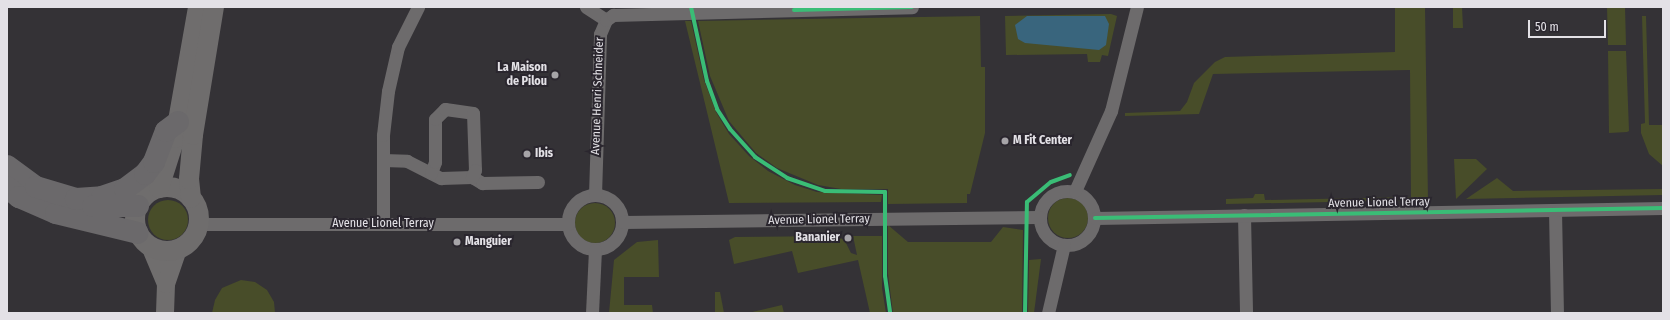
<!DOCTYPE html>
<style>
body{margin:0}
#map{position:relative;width:1670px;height:320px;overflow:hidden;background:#343236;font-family:"Fira Sans Condensed",sans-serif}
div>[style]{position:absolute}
.green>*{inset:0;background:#484d29}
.round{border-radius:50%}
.water>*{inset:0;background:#39657d}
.street>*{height:13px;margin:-6.5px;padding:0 6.5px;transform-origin:6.5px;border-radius:6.5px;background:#6d6b6c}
.street>.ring{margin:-6.5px;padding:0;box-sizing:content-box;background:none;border:13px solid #6d6b6c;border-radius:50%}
.secondary>*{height:18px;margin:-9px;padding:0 9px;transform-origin:9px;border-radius:9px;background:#706e6e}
.primary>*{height:20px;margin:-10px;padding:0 10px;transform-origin:10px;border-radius:10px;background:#6f6d6d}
.primary>.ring{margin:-10px;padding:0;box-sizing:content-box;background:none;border:20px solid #6f6d6d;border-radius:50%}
.highway>*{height:22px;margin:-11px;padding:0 11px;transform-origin:11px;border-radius:11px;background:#6b696b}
.cycleway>*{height:4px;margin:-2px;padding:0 2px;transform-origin:2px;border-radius:2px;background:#3abd76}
.dots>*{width:11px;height:11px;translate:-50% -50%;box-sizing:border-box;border:2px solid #2a262e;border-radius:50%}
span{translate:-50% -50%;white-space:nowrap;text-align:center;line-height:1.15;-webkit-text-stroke:4px #2a262e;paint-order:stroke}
.poi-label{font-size:12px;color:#e3e1e6;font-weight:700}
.right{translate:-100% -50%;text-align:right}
.left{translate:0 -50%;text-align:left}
.street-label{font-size:12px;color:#e3e1e6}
.frame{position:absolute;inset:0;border:8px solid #e3e1e6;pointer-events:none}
.scale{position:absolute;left:1528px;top:20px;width:78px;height:18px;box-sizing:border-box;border:2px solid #e3e1e6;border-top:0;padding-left:5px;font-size:12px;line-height:14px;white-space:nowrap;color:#e3e1e6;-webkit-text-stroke:3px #2a262e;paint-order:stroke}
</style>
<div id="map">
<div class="green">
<div style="clip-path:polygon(1395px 7px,1425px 7px,1428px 200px,1226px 204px,1226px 199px,1253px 198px,1255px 194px,1264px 194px,1265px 200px,1411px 197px,1410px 70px,1213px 74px,1199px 114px,1125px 116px,1125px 113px,1180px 111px,1187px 102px,1194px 83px,1215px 62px,1225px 57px,1395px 52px)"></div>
<div style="clip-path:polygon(1453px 7px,1462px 7px,1463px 28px,1453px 28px)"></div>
<div style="clip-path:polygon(1607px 7px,1625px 7px,1626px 45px,1608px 45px)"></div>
<div style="clip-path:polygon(1111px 14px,1117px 16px,1108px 56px,1102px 55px,1100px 62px,1088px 62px,1087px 54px,1006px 55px,1005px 16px)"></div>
<div style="clip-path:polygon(980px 16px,981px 67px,985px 67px,985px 133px,970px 194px,967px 194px,967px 203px,888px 204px,888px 189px,841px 189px,818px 185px,777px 168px,756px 153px,729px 121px,710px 76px,698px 21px)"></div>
<div style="clip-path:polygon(1642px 16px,1646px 16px,1649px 125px,1663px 125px,1663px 166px,1649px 154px,1641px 133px,1641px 124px,1645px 123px)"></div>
<div style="clip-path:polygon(685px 21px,691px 21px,704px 80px,716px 112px,729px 134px,749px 156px,768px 171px,795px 185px,817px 192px,882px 195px,881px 202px,729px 203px)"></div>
<div style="clip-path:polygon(1608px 51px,1626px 51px,1629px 131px,1627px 132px,1609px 133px)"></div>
<div style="clip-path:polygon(1454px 159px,1476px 159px,1487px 169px,1456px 199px)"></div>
<div style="clip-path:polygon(1497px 178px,1513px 191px,1663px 189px,1663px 195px,1466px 199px)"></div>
<div class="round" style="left:1048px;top:198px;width:40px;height:40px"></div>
<div class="round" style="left:148px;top:200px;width:40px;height:40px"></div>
<div class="round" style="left:575px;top:203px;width:40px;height:40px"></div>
<div style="clip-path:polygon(888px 225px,908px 242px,991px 242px,1003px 227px,1023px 230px,1022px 313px,893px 313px,888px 274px)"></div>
<div style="clip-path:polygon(838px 236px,845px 241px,851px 253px,857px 255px,853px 236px,882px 236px,882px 288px,886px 313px,870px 313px,858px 260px,798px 273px,792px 251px,734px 264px,729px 240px,735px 237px)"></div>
<div style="clip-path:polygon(658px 240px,659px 277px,624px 277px,624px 305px,652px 305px,653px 313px,609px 313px,614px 260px,637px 242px)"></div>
<div style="clip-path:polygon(1041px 259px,1034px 313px,1028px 313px,1029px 260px)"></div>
<div style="clip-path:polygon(241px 280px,255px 282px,267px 290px,274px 302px,275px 313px,212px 313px,215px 300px,222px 288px)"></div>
<div style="clip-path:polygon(715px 292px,720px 292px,724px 313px,715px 313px)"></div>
<div style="clip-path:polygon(782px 305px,784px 313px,748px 313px)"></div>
</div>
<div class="water">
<div style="clip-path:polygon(1027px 16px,1105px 16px,1109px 24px,1106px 45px,1099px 50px,1025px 43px,1018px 39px,1015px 25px)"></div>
</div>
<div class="street">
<div style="left:586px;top:7px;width:24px;rotate:33deg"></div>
<div style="left:383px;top:160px;width:24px;rotate:2deg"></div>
<div style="left:407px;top:161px;width:38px;rotate:27deg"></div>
<div style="left:441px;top:178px;width:31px;rotate:-2deg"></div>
<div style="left:472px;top:177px;width:12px;rotate:31deg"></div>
<div style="left:482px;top:183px;width:56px;rotate:-1deg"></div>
<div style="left:431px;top:173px;width:12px;rotate:-70deg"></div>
<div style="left:435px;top:162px;width:43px;rotate:-90deg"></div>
<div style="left:435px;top:119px;width:14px;rotate:-45deg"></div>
<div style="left:445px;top:109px;width:28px;rotate:8deg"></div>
<div style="left:473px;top:113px;width:57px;rotate:88deg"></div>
<div style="left:475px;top:170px;width:8px;rotate:113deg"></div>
<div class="ring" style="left:1040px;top:191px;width:41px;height:41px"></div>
<div style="left:1075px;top:191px;width:88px;rotate:-65.8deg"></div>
<div style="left:1111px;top:111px;width:107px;rotate:-76deg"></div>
<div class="ring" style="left:568px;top:195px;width:41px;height:41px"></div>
<div style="left:595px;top:195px;width:161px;rotate:-88.2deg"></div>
<div style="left:600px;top:34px;width:15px;rotate:-67deg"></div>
<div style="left:606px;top:20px;width:9px;rotate:-36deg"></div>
<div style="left:613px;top:15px;width:299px;rotate:-1.5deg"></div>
<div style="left:1555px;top:210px;width:103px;rotate:88.9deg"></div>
<div style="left:1244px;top:215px;width:98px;rotate:88.8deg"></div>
<div style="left:1095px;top:218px;width:568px;rotate:-1.01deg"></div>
<div style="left:623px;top:222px;width:416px;rotate:-0.7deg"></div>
<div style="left:199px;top:224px;width:369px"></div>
<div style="left:383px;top:224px;width:89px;rotate:-90deg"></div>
<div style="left:383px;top:135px;width:44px;rotate:-83.5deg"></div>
<div style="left:388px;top:91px;width:45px;rotate:-77.2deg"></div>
<div style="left:398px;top:47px;width:45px;rotate:-63.4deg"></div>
<div style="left:592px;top:313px;width:63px;rotate:-87.3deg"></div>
<div style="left:1048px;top:313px;width:70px;rotate:-76.8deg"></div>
</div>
<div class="secondary">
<div style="left:150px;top:246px;width:41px;rotate:67.2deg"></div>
<div style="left:165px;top:313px;width:29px;rotate:-88deg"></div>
<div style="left:166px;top:284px;width:37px;rotate:-71deg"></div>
</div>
<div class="primary">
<div class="ring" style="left:135px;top:187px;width:44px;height:44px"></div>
<div style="left:159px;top:188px;width:52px;rotate:-72.3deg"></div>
<div style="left:175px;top:138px;width:133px;rotate:-80deg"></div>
<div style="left:191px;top:198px;width:19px;rotate:-96deg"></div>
<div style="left:189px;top:179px;width:44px;rotate:-84.8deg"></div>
<div style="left:193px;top:135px;width:130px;rotate:-80.7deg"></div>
</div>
<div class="highway">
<div style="left:7px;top:166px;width:51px;rotate:36.2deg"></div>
<div style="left:7px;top:187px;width:16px;rotate:40deg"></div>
<div style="left:19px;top:197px;width:40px;rotate:23.4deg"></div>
<div style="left:56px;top:213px;width:84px;rotate:13.7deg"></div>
<div style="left:36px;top:187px;width:42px;rotate:16.7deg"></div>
<div style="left:76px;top:199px;width:26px;rotate:-4deg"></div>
<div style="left:102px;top:197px;width:24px;rotate:-19deg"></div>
<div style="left:125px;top:189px;width:25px;rotate:-37deg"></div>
<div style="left:145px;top:174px;width:15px;rotate:-53deg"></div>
<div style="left:154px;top:162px;width:33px;rotate:-69deg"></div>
<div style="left:166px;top:131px;width:15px;rotate:-37deg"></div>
<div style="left:93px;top:206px;width:45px"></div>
</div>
<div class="cycleway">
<div style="left:691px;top:7px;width:76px;rotate:77.8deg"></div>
<div style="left:707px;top:81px;width:30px;rotate:70deg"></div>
<div style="left:717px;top:109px;width:24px;rotate:57deg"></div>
<div style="left:730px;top:129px;width:38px;rotate:48deg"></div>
<div style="left:755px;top:157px;width:38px;rotate:33deg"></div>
<div style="left:787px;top:178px;width:40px;rotate:18.9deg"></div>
<div style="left:825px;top:191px;width:60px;rotate:1deg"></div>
<div style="left:885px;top:192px;width:84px;rotate:90deg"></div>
<div style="left:885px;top:276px;width:37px;rotate:82deg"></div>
<div style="left:794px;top:10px;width:118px;rotate:-1.5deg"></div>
<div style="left:1095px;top:218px;width:568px;rotate:-1.01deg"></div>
<div style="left:1025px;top:313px;width:111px;rotate:-89deg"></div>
<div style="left:1027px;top:202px;width:31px;rotate:-40deg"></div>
<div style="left:1051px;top:182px;width:20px;rotate:-20deg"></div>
</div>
<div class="dots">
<div style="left:555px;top:75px;background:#a6a4a8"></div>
<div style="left:1005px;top:141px;background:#a6a4a8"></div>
<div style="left:527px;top:154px;background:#a6a4a8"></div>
<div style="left:848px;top:238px;background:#a6a4a8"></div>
<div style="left:457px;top:242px;background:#a6a4a8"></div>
</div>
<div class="poi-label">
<span class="right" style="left:547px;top:75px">La Maison<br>de Pilou</span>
<span class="left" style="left:1013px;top:141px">M Fit Center</span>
<span class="left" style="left:535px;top:154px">Ibis</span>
<span class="right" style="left:840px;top:238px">Bananier</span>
<span class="left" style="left:465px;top:242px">Manguier</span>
</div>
<div class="street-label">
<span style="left:598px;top:96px;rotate:-88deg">Avenue Henri Schneider</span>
<span style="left:1379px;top:203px;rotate:-1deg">Avenue Lionel Terray</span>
<span style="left:819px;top:220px;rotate:-1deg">Avenue Lionel Terray</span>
<span style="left:383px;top:224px">Avenue Lionel Terray</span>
</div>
<div class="frame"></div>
<div class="scale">50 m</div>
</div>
